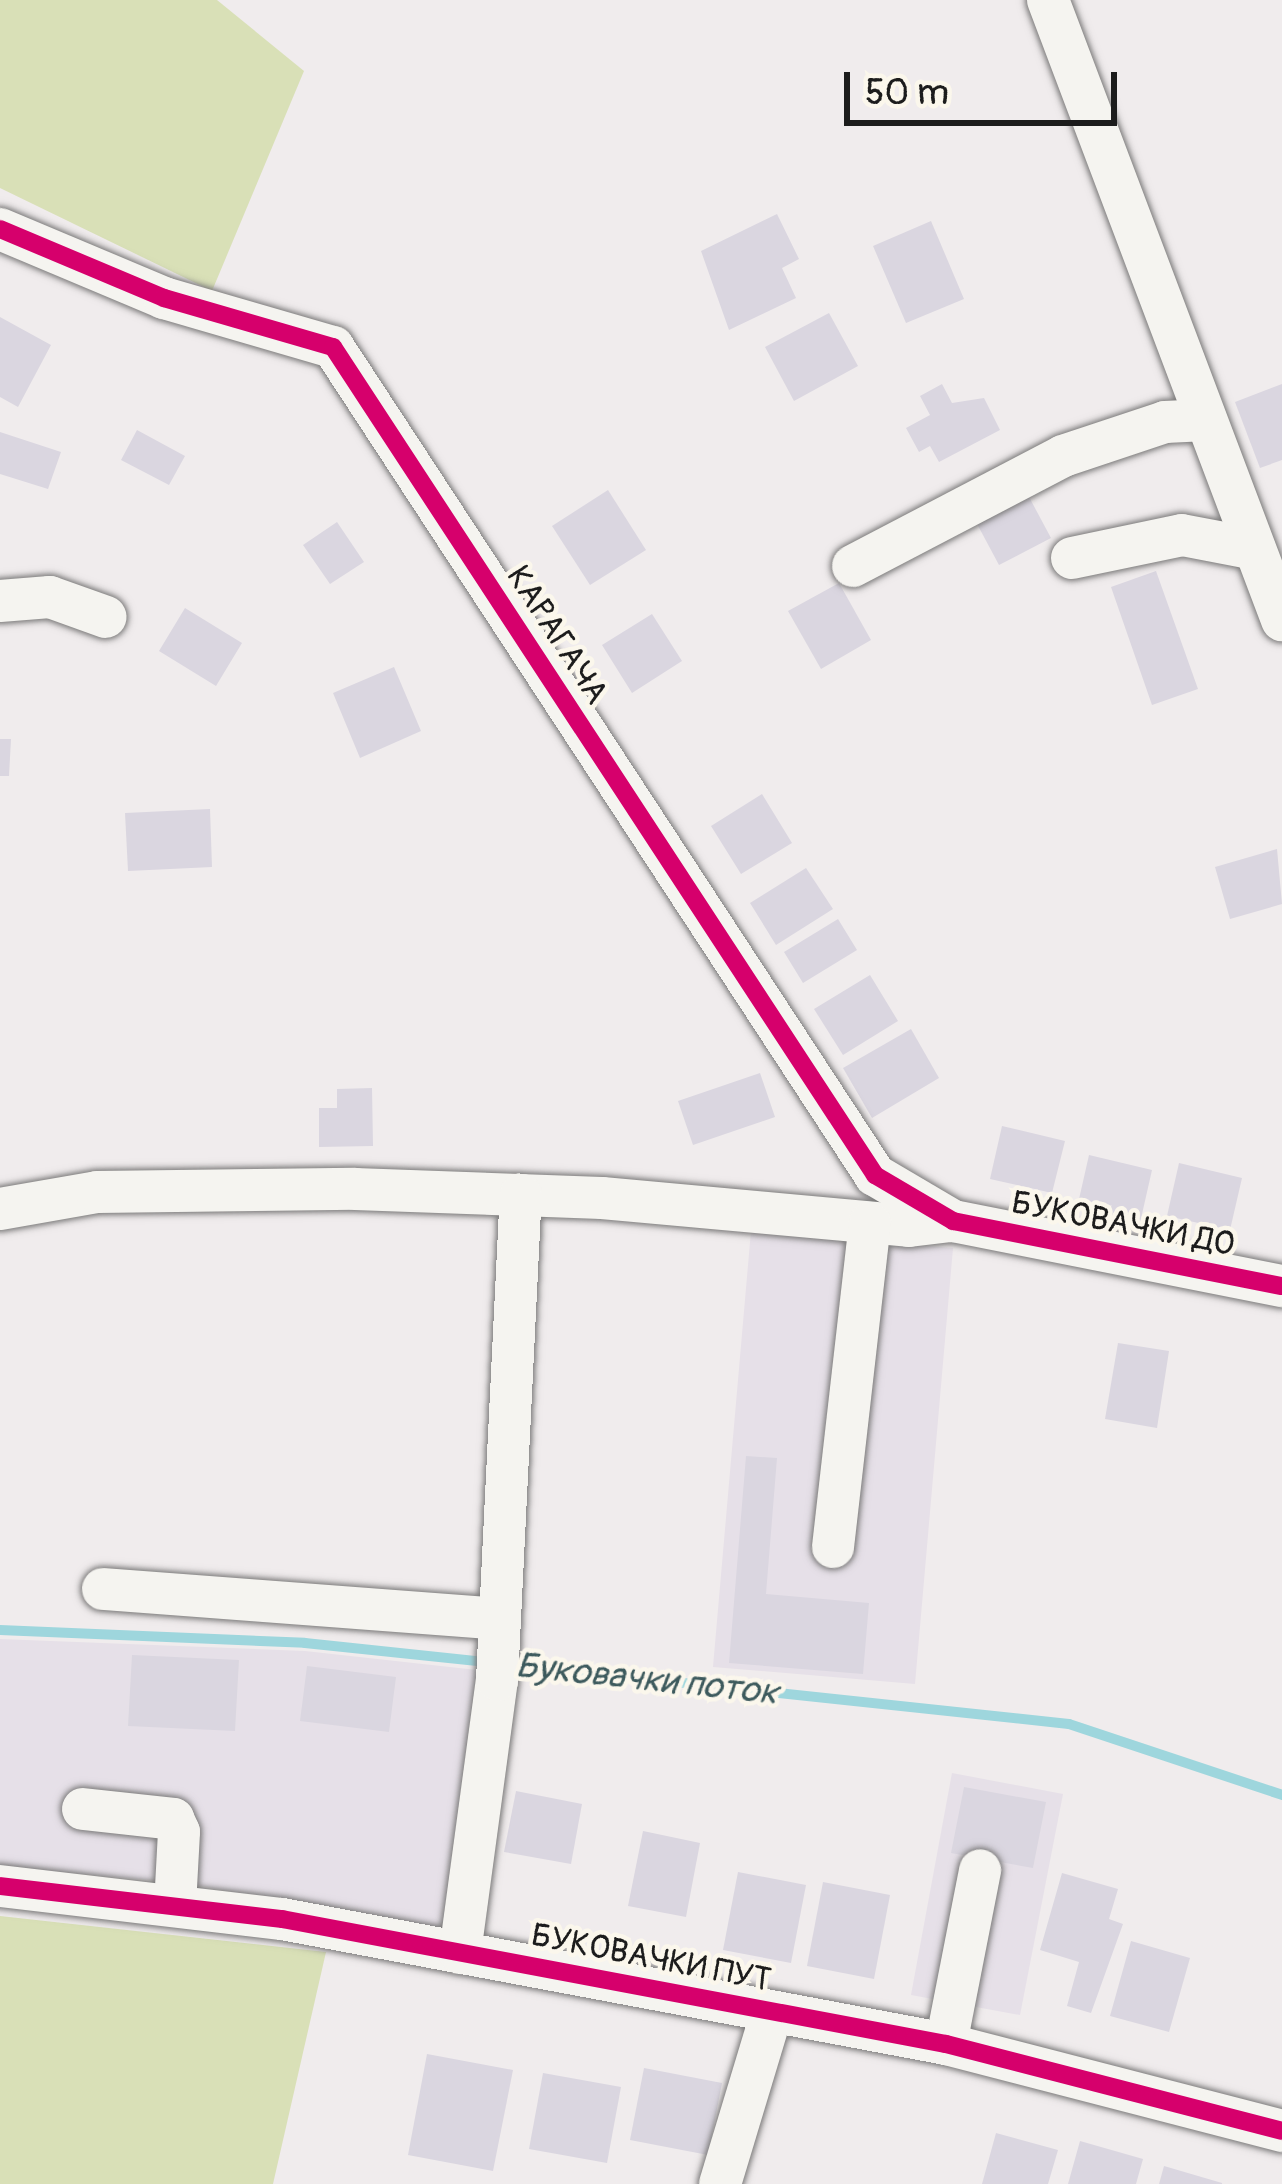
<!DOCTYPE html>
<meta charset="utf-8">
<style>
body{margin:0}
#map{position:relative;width:1282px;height:2184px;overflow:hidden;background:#f0eced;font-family:Pangolin,sans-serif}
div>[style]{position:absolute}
.built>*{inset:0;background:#e6e0e8}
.green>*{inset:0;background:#d9e0b7}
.stream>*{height:10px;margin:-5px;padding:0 5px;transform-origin:5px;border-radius:5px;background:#9ed6dd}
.building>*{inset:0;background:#dad6e0}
.roads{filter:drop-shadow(0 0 3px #7b7a7a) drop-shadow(0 0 3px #7b7a7a)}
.minor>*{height:42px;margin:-21px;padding:0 21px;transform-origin:21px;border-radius:21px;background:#f5f4f0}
.cycleway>*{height:18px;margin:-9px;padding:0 9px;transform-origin:9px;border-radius:9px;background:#d6006c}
span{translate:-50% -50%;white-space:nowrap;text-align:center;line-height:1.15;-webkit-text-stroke:9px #fbf7ec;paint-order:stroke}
.street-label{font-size:33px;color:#1c1c1c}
.water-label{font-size:36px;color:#3d5a5d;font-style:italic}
.scale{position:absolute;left:844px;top:72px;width:273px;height:54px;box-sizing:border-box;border:6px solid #1c1c1c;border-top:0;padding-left:15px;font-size:36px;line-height:42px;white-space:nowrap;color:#1c1c1c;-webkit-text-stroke:9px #fbf7ec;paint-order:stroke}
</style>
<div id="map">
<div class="built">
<div style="clip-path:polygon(751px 1231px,953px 1248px,915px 1684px,713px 1667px)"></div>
<div style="clip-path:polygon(0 1639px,305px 1651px,495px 1672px,452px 1933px,186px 1883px,0 1867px)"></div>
<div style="clip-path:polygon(952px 1773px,1063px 1794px,1020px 2015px,911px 1995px)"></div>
</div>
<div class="green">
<div style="clip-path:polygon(0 0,217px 0,304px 71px,212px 291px,0 188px)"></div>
<div style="clip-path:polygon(0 1916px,326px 1952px,273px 2184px,0 2184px)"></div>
</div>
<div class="stream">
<div style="left:0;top:1630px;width:305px;rotate:2.4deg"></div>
<div style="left:305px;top:1643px;width:183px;rotate:6deg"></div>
<div style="left:506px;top:1664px;width:566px;rotate:6.08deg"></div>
<div style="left:1069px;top:1724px;width:225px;rotate:18.4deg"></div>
</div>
<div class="building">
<div style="clip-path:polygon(777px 214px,799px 259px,782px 268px,796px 298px,729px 330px,701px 251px)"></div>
<div style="clip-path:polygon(931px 221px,964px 299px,906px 323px,873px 246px)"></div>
<div style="clip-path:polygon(829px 313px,858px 366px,794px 401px,765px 347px)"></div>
<div style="clip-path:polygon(0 317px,51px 345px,18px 407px,0 397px)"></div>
<div style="clip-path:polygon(942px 384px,952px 403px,984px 398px,1000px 430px,939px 462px,930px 446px,919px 452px,906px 428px,930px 415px,920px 396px)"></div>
<div style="clip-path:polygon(1282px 384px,1282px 460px,1260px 468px,1235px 402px)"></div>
<div style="clip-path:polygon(137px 430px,185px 456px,169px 485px,121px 460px)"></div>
<div style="clip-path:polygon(0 432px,61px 452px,48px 489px,0 474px)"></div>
<div style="clip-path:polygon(608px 490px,646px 550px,590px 585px,552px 526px)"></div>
<div style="clip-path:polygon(1028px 495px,1051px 538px,999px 565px,976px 522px)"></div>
<div style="clip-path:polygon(337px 522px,364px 562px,330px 584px,303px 545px)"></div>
<div style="clip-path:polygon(1156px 571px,1198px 689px,1152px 705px,1111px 587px)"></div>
<div style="clip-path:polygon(839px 583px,871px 640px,821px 669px,788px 611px)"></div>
<div style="clip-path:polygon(185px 608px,242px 643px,216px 686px,159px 651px)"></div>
<div style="clip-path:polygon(652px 614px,682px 661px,632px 693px,602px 645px)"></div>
<div style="clip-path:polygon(394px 667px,421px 731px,360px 758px,333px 693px)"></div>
<div style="clip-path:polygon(0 739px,11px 739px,9px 776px,0 776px)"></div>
<div style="clip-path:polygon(762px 794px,792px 843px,741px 874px,711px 826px)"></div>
<div style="clip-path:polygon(210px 809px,212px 867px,128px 871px,125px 813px)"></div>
<div style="clip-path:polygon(1277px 849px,1282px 904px,1230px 919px,1215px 867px)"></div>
<div style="clip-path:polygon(806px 868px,833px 909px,776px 945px,750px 903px)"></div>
<div style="clip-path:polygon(838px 919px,857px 950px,803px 983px,784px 952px)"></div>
<div style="clip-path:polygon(870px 975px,898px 1021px,843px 1055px,814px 1009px)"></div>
<div style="clip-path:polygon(911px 1029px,939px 1078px,872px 1118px,843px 1068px)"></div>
<div style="clip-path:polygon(760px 1073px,775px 1117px,693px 1145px,678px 1101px)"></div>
<div style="clip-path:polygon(372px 1088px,373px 1146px,319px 1147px,319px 1108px,337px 1108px,337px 1089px)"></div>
<div style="clip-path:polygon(1002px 1126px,1065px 1141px,1052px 1193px,990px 1179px)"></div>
<div style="clip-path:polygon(1089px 1155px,1152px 1170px,1140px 1223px,1077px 1208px)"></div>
<div style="clip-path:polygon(1179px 1163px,1242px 1178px,1230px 1230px,1167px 1216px)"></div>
<div style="clip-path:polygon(1118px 1343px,1169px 1351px,1157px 1428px,1105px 1419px)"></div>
<div style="clip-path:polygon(746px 1456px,777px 1458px,766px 1594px,869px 1603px,863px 1674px,729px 1663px)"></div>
<div style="clip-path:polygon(132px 1655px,239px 1660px,235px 1731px,128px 1726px)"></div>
<div style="clip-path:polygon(307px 1666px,396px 1677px,389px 1732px,300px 1721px)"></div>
<div style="clip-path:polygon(964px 1787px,1046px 1802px,1033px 1868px,951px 1853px)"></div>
<div style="clip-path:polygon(516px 1791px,582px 1804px,571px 1864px,504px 1852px)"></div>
<div style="clip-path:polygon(643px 1831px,700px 1843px,686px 1917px,628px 1906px)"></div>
<div style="clip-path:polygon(738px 1872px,806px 1885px,791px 1963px,723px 1950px)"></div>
<div style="clip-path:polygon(1062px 1873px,1118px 1889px,1109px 1919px,1123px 1924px,1091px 2013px,1067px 2006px,1079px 1962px,1040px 1950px)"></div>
<div style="clip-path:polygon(823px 1882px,890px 1895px,874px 1979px,807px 1966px)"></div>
<div style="clip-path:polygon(1131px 1941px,1190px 1958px,1169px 2032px,1110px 2016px)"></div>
<div style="clip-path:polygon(427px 2054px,513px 2070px,493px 2171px,408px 2155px)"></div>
<div style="clip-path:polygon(644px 2068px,722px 2083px,708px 2155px,630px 2140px)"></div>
<div style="clip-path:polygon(543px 2073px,621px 2087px,607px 2163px,529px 2149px)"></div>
<div style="clip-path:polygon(996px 2133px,1058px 2150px,1048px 2184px,982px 2184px)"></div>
<div style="clip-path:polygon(1080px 2141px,1143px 2159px,1136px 2184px,1068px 2184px)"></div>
<div style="clip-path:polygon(1164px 2166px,1222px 2183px,1222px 2184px,1159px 2184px)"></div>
</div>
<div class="roads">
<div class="minor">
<div style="left:1048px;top:0;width:663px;rotate:69.32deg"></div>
<div style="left:0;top:229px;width:178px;rotate:22.8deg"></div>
<div style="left:164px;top:298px;width:176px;rotate:16.2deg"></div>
<div style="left:333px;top:347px;width:990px;rotate:56.79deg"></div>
<div style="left:875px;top:1175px;width:91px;rotate:30.5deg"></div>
<div style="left:953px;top:1221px;width:335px;rotate:11.2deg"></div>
<div style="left:1072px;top:558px;width:112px;rotate:-11.8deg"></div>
<div style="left:1182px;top:535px;width:74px;rotate:10.9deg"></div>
<div style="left:853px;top:566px;width:237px;rotate:-27.6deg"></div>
<div style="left:1063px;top:456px;width:108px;rotate:-18.4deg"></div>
<div style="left:1165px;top:422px;width:41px;rotate:-2.8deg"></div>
<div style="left:0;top:601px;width:50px;rotate:-4.6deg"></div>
<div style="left:50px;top:597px;width:59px;rotate:19.7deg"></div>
<div style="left:0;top:1209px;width:98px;rotate:-9.9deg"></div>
<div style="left:97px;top:1192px;width:258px;rotate:-0.7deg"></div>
<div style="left:355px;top:1189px;width:247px;rotate:2.1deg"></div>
<div style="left:602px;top:1198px;width:308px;rotate:5.2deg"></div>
<div style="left:909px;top:1226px;width:40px;rotate:-7.1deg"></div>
<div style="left:833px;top:1547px;width:326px;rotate:-83.5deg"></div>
<div style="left:103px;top:1589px;width:397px;rotate:4.3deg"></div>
<div style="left:83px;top:1809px;width:91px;rotate:6.3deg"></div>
<div style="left:173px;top:1819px;width:14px;rotate:65deg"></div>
<div style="left:179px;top:1832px;width:73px;rotate:93.1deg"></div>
<div style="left:0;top:1886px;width:284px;rotate:6.7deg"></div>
<div style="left:282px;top:1919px;width:676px;rotate:10.66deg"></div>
<div style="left:946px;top:2044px;width:347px;rotate:14.5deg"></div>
<div style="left:460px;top:1953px;width:275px;rotate:-82.3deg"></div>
<div style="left:497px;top:1680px;width:486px;rotate:-87.2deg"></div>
<div style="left:946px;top:2044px;width:177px;rotate:-78.9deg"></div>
<div style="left:720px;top:2184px;width:180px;rotate:-73.2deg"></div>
</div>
</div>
<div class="cycleway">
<div style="left:0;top:229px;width:178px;rotate:22.8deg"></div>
<div style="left:164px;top:298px;width:176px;rotate:16.2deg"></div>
<div style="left:333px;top:347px;width:990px;rotate:56.79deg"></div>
<div style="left:875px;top:1175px;width:91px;rotate:30.5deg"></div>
<div style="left:953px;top:1221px;width:335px;rotate:11.2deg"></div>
<div style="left:0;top:1886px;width:284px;rotate:6.7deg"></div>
<div style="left:282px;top:1919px;width:676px;rotate:10.66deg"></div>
<div style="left:946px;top:2044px;width:347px;rotate:14.5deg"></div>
</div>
<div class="street-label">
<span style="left:557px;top:635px;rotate:57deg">КАРАГАЧА</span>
<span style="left:1123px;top:1224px;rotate:11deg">БУКОВАЧКИ ДО</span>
<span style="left:651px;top:1958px;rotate:11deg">БУКОВАЧКИ ПУТ</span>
</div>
<div class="water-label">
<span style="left:647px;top:1679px;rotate:6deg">Буковачки поток</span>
</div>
<div class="scale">50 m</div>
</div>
